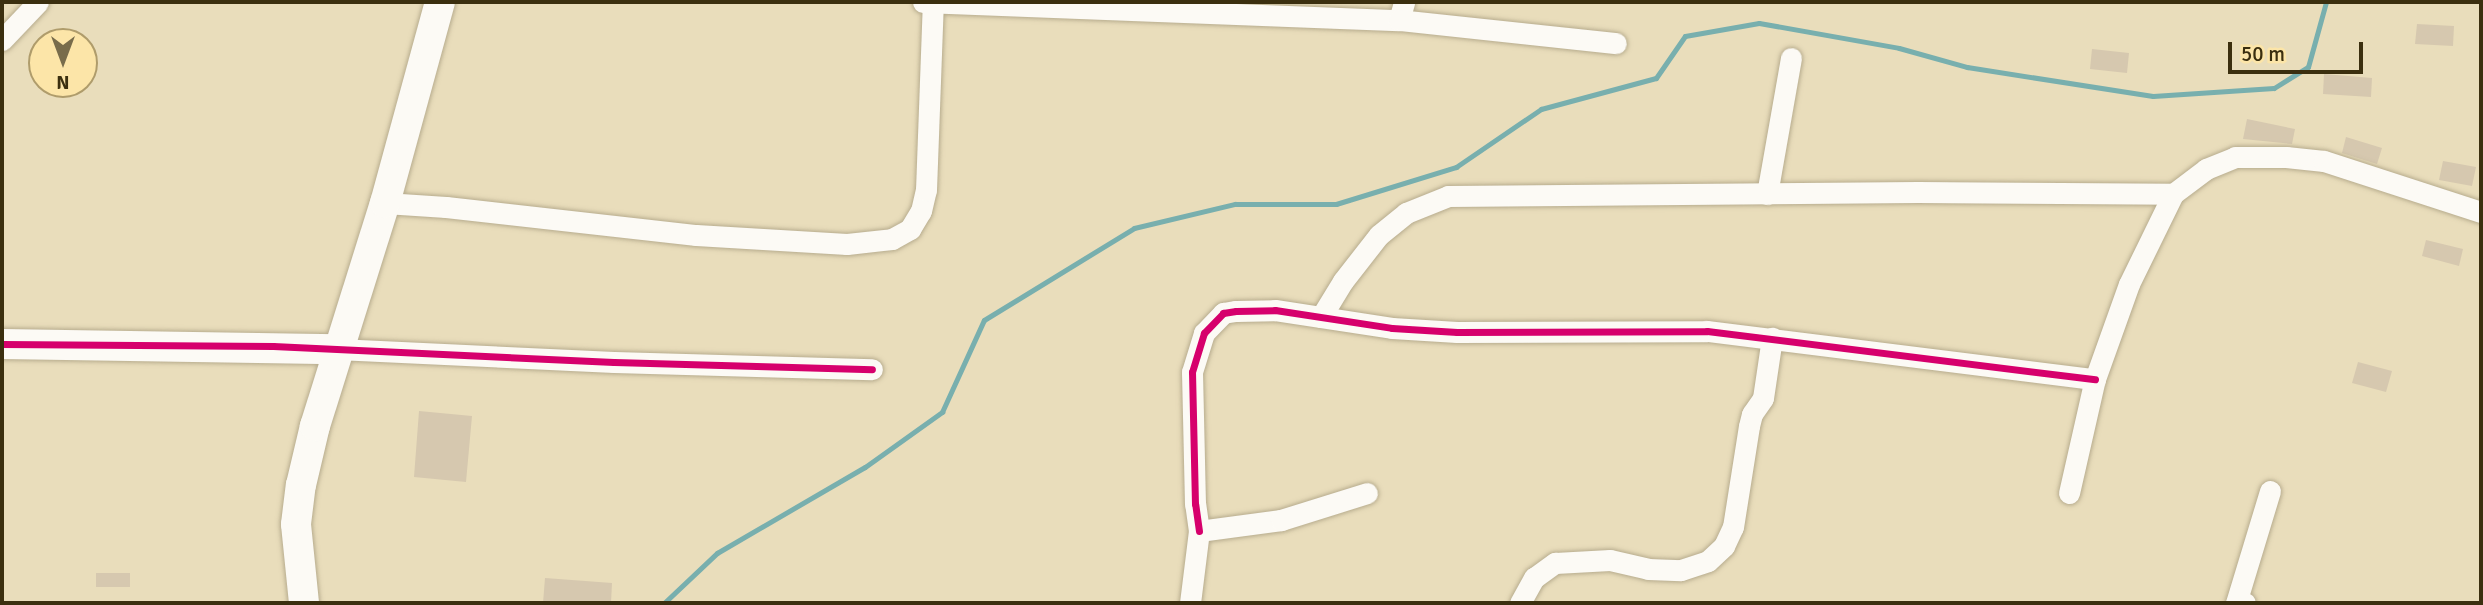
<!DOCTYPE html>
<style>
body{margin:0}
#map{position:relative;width:2483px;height:605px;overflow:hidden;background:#e9ddbb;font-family:Signika,sans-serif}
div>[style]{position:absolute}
.stream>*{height:5px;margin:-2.5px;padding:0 2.5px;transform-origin:2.5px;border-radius:2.5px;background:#78afae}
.building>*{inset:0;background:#d6c8af}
.roads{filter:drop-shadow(0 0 2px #b7ac8e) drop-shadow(0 0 2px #b7ac8e)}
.street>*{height:21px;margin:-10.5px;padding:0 10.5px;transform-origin:10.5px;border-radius:10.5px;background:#fcfaf5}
.secondary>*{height:30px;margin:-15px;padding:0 15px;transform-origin:15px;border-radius:15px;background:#fcfaf5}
.cycleway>*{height:7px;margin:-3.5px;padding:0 3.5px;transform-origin:3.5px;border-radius:3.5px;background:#d6006c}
span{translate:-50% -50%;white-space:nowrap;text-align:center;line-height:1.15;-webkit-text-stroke:5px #fce5a8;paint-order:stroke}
.frame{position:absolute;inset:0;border:4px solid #3b2f0f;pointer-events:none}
.north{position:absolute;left:28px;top:28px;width:70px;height:70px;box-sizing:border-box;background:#fce5a8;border:2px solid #af9c6b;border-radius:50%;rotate:180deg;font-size:19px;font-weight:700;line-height:28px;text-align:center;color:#3b2f0f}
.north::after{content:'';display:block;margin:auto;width:24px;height:32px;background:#786c4b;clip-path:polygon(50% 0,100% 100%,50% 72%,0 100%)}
.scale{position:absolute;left:2228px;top:42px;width:135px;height:32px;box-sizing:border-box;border:4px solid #3b2f0f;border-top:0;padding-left:9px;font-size:21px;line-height:24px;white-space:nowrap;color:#3b2f0f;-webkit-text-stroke:5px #fce5a8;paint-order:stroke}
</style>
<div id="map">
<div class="stream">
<div style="left:664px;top:603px;width:73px;rotate:-43.3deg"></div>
<div style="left:717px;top:553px;width:171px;rotate:-30.2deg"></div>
<div style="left:865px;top:467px;width:95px;rotate:-35.5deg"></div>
<div style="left:942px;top:412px;width:101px;rotate:-65.5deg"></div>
<div style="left:984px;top:320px;width:176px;rotate:-31.5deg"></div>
<div style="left:1134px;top:228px;width:104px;rotate:-13.4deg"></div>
<div style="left:1235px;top:204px;width:101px"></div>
<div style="left:1336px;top:204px;width:126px;rotate:-17.1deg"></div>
<div style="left:1456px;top:167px;width:103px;rotate:-34.3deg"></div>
<div style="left:1541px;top:109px;width:119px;rotate:-15.1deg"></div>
<div style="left:1656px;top:78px;width:51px;rotate:-55.4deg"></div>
<div style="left:1685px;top:36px;width:75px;rotate:-10deg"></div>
<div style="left:1759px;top:23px;width:142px;rotate:10.1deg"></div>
<div style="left:1899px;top:48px;width:71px;rotate:15.6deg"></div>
<div style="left:1967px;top:67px;width:188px;rotate:8.9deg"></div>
<div style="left:2153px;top:96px;width:121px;rotate:-3.8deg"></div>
<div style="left:2274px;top:88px;width:40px;rotate:-32deg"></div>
<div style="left:2308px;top:67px;width:67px;rotate:-74.5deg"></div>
</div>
<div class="building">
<div style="clip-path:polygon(2417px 24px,2454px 26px,2453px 46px,2415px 44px)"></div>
<div style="clip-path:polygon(2092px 49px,2129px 53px,2127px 73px,2090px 69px)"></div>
<div style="clip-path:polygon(2324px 74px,2372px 78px,2371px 97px,2323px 94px)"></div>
<div style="clip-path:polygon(2247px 119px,2295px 129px,2292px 144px,2243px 139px)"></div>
<div style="clip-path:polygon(2346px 137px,2382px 148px,2377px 164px,2342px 153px)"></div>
<div style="clip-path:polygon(2443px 161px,2476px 167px,2472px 186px,2439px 180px)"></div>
<div style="clip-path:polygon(2426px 240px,2463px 249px,2459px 266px,2422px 256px)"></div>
<div style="clip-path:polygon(2358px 362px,2392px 371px,2386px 392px,2352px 383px)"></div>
<div style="clip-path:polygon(419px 411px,472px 416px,466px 482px,414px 477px)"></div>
<div style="clip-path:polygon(96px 573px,130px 573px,130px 587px,96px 587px)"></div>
<div style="clip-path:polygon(545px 578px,612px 583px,611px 603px,543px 603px)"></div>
</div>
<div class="roads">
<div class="street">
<div style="left:923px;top:2px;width:476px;rotate:2.2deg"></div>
<div style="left:1399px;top:20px;width:19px;rotate:-74deg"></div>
<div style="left:1399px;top:20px;width:218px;rotate:6.1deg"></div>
<div style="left:2px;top:40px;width:52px;rotate:-46.5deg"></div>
<div style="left:1767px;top:194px;width:138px;rotate:-80deg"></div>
<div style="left:385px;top:203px;width:61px;rotate:3.8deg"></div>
<div style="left:446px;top:207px;width:252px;rotate:6.4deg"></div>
<div style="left:696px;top:235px;width:151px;rotate:3.4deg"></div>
<div style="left:847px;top:244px;width:45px;rotate:-6.3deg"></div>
<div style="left:892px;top:239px;width:21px;rotate:-29deg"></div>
<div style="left:910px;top:229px;width:21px;rotate:-59deg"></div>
<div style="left:921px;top:211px;width:22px;rotate:-77deg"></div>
<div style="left:926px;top:190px;width:188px;rotate:-87.9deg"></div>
<div style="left:1321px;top:317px;width:42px;rotate:-58.6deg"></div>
<div style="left:1343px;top:281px;width:58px;rotate:-52deg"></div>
<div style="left:1379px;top:235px;width:35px;rotate:-39deg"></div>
<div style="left:1406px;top:213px;width:45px;rotate:-22deg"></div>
<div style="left:1448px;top:196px;width:470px;rotate:-0.5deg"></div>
<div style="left:1918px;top:192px;width:255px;rotate:0.4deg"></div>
<div style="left:337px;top:349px;width:277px;rotate:2.7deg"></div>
<div style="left:614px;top:362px;width:258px;rotate:1.6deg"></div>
<div style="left:2069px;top:493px;width:117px;rotate:-77.2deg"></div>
<div style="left:2095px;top:379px;width:101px;rotate:-70.3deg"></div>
<div style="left:2129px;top:284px;width:100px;rotate:-63.9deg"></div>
<div style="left:2173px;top:194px;width:41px;rotate:-37.1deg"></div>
<div style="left:2206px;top:169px;width:31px;rotate:-22deg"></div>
<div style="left:2235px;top:157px;width:51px"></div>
<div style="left:2286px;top:157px;width:38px;rotate:6deg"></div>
<div style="left:2324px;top:161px;width:165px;rotate:18deg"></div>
<div style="left:1199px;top:531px;width:27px;rotate:-98deg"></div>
<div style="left:1195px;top:504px;width:132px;rotate:-91.3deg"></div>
<div style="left:1192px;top:372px;width:41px;rotate:-72.9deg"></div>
<div style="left:1204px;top:333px;width:28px;rotate:-46deg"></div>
<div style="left:1223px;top:313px;width:13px;rotate:-9deg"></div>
<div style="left:1236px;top:311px;width:39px;rotate:-1deg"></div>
<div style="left:1275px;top:310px;width:118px;rotate:8.7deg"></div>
<div style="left:1392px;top:328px;width:65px;rotate:3.5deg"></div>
<div style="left:1457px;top:332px;width:250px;rotate:-0.2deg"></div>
<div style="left:1707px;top:331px;width:391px;rotate:7.1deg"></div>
<div style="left:1190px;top:603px;width:73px;rotate:-82.9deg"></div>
<div style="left:1199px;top:531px;width:83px;rotate:-7.6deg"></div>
<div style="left:1281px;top:520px;width:90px;rotate:-17.4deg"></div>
<div style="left:1520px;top:603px;width:29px;rotate:-61deg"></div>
<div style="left:1534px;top:578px;width:26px;rotate:-36deg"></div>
<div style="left:1555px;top:563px;width:55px;rotate:-3.1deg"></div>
<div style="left:1610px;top:560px;width:39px;rotate:13deg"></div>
<div style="left:1648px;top:569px;width:33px;rotate:2deg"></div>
<div style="left:1681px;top:570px;width:28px;rotate:-18deg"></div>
<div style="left:1708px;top:561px;width:22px;rotate:-43deg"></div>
<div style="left:1724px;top:546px;width:21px;rotate:-65deg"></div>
<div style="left:1733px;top:527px;width:102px;rotate:-81deg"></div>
<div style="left:1749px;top:426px;width:12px;rotate:-76deg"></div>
<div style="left:1752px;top:414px;width:19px;rotate:-55deg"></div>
<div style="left:1763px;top:398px;width:61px;rotate:-81.5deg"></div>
<div style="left:2245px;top:603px;width:9px;rotate:180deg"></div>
<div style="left:2236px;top:603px;width:117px;rotate:-73.1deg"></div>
</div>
<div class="secondary">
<div style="left:2px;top:344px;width:335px;rotate:0.9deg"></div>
<div style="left:304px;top:603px;width:79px;rotate:-95.8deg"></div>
<div style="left:296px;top:524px;width:39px;rotate:-83deg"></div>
<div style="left:301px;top:485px;width:61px;rotate:-76.7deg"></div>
<div style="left:315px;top:426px;width:234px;rotate:-72.6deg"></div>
<div style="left:385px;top:203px;width:208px;rotate:-74.7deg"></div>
</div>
</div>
<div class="cycleway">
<div style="left:2px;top:344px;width:271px;rotate:0.4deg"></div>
<div style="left:273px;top:346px;width:341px;rotate:2.7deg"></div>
<div style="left:614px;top:362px;width:258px;rotate:1.6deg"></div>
<div style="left:1199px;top:531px;width:27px;rotate:-98deg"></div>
<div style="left:1195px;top:504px;width:132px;rotate:-91.3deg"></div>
<div style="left:1192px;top:372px;width:41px;rotate:-72.9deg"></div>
<div style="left:1204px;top:333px;width:28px;rotate:-46deg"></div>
<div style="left:1223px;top:313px;width:13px;rotate:-9deg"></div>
<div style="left:1236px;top:311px;width:39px;rotate:-1deg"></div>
<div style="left:1275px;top:310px;width:118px;rotate:8.7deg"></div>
<div style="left:1392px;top:328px;width:65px;rotate:3.5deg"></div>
<div style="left:1457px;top:332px;width:250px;rotate:-0.2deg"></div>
<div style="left:1707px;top:331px;width:391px;rotate:7.1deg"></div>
</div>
<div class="frame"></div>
<div class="north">N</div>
<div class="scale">50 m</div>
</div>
